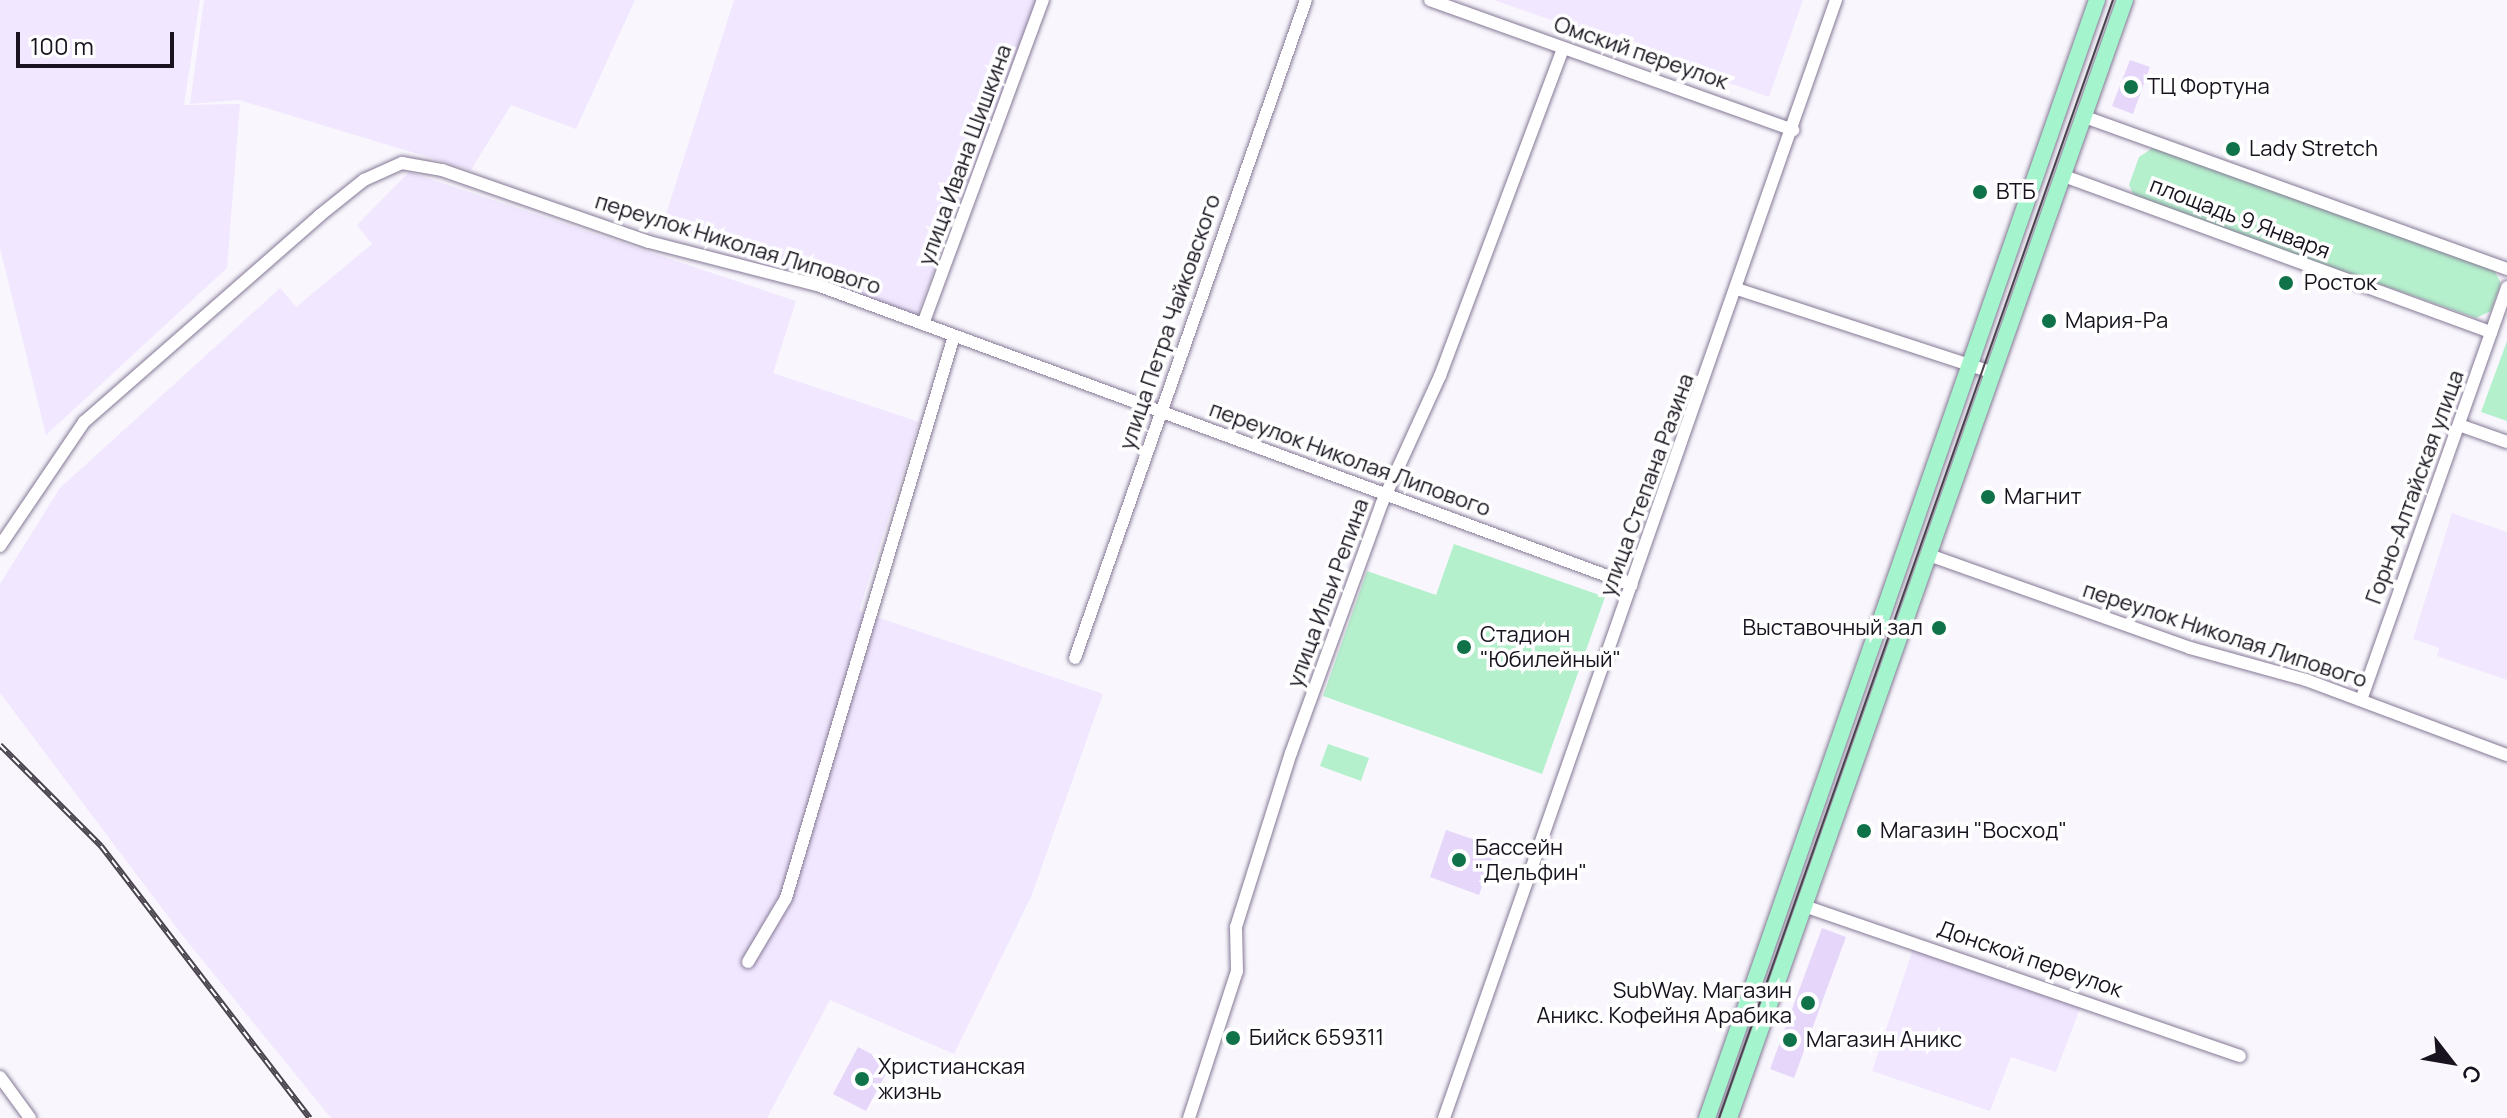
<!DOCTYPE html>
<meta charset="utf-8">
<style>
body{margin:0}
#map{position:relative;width:2507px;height:1118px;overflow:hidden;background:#f9f7fd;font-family:Manrope,sans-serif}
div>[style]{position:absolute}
.built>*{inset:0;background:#f1e7ff}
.green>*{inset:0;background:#b5f0cd}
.building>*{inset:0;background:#e6d7fa}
.roads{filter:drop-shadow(0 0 2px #857895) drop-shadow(0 0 2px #857895)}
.minor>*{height:12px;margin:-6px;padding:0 6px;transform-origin:6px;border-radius:6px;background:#fff}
.major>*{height:16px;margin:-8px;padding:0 8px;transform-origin:8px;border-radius:8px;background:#a4f5cd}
.tram>*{height:2px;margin:-1px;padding:0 1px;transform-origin:1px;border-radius:1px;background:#48434d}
.rail>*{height:6px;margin-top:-3px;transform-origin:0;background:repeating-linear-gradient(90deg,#fff 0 9px,#48434d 0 18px);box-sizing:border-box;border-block:2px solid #48434d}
.dots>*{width:22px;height:22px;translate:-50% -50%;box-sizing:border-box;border:4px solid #fff;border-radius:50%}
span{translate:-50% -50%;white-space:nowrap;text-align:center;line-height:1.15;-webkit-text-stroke:7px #fff;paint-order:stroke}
.street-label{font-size:22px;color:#18131e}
.poi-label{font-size:22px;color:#18131e}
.left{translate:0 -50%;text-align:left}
.right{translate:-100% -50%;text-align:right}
.north{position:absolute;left:2411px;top:1022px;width:80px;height:80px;-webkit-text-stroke:6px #fff;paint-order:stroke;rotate:121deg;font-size:22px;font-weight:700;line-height:32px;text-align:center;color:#18131e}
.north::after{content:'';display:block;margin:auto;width:28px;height:36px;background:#18131e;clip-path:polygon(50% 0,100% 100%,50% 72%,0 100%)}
.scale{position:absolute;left:16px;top:32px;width:158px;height:36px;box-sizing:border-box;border:4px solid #18131e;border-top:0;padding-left:10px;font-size:24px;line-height:28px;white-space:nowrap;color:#18131e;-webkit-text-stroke:6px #fff;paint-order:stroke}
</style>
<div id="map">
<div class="built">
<div style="clip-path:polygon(0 0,200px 0,184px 105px,240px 104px,227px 268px,46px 435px,0 248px)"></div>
<div style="clip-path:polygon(204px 0,635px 0,576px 129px,511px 105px,471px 170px,239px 100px,190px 104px)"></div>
<div style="clip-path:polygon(734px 0,1038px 0,917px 315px,661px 230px)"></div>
<div style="clip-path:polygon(1494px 0,1803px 0,1769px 97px)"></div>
<div style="clip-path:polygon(409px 172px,796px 301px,773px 373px,919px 422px,859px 611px,1103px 694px,1031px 897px,954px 1054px,830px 1000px,767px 1118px,331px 1118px,182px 935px,0 693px,0 584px,60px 488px,280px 288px,296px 307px,372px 244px,357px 225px)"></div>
<div style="clip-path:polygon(2452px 513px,2507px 532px,2507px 680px,2437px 656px,2439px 648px,2413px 639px)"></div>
<div style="clip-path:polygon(1914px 946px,2082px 1003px,2056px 1072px,2011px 1057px,1990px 1111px,1872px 1071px)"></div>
</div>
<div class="green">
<div style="clip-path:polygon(2153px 148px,2494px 270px,2501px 283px,2491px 311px,2476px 318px,2135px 198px,2129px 185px,2139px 157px)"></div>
<div style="clip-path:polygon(2507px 341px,2507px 421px,2481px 412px)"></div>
<div style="clip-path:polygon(1454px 544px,1605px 597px,1542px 774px,1323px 696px,1367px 571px,1436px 595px)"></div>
<div style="clip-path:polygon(1328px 744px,1369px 758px,1361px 781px,1320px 766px)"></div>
</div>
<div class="building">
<div style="clip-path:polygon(2130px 60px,2150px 67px,2133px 114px,2112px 106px)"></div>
<div style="clip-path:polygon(1446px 830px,1496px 847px,1479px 895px,1430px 877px)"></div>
<div style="clip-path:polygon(1822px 928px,1846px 937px,1794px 1078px,1770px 1069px)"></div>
<div style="clip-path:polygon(858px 1047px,891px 1064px,866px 1111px,833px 1094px)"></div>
</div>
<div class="roads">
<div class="minor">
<div style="left:1430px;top:0;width:386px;rotate:19.7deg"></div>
<div style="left:2085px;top:117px;width:449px;rotate:19.8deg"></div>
<div style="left:2064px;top:176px;width:455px;rotate:20.1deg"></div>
<div style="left:1737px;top:289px;width:270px;rotate:18.1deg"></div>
<div style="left:923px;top:324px;width:346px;rotate:-69.7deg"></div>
<div style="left:2459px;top:425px;width:51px;rotate:19.5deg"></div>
<div style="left:0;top:546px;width:150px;rotate:-55.9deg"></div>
<div style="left:84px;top:422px;width:313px;rotate:-41.2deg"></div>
<div style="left:319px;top:216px;width:58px;rotate:-38.7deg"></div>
<div style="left:364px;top:180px;width:42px;rotate:-24.1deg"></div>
<div style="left:402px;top:163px;width:41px;rotate:9.9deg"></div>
<div style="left:442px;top:170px;width:219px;rotate:19.2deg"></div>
<div style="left:649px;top:242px;width:177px;rotate:14.4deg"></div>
<div style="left:820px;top:286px;width:865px;rotate:20.22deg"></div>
<div style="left:1929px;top:555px;width:277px;rotate:19.6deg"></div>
<div style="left:2190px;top:648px;width:120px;rotate:15.4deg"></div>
<div style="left:2306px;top:680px;width:215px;rotate:20.5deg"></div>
<div style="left:1075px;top:658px;width:697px;rotate:-70.66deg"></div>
<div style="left:2361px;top:700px;width:438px;rotate:-70.5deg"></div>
<div style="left:1804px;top:906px;width:461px;rotate:19deg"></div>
<div style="left:748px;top:962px;width:74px;rotate:-59.3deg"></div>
<div style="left:786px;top:898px;width:587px;rotate:-73.36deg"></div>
<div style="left:0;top:1077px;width:51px;rotate:53.8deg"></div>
<div style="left:1189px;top:1118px;width:155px;rotate:-71.9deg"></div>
<div style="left:1237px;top:971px;width:44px;rotate:-91.3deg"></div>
<div style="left:1236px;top:927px;width:182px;rotate:-72.5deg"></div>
<div style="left:1291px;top:753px;width:266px;rotate:-70deg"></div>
<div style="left:1382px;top:503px;width:140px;rotate:-65.5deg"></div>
<div style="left:1440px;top:376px;width:350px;rotate:-69.4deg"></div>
<div style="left:1444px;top:1118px;width:1185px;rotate:-70.68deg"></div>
</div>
<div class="major">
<div style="left:1707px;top:1118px;width:1184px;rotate:-70.77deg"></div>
<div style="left:1729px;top:1118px;width:1186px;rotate:-70.5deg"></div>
</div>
</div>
<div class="tram">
<div style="left:1719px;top:1118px;width:1185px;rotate:-70.59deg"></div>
</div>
<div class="rail">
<div style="left:0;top:745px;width:143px;rotate:45deg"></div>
<div style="left:101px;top:846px;width:343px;rotate:52.5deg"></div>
</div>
<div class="dots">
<div style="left:2131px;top:87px;background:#107249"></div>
<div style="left:2233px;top:149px;background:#107249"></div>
<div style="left:1980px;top:192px;background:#107249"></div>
<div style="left:2286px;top:283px;background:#107249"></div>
<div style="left:2049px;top:321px;background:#107249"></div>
<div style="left:1988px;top:497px;background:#107249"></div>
<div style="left:1939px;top:628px;background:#107249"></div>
<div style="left:1464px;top:647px;background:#107249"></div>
<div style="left:1864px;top:831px;background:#107249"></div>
<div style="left:1459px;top:860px;background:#107249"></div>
<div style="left:1808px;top:1003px;background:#107249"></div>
<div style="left:1233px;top:1038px;background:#107249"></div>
<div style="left:1790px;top:1040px;background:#107249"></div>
<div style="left:862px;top:1079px;background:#107249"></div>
</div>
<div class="street-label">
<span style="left:1641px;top:53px;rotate:19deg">Омский переулок</span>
<span style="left:965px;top:155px;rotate:-70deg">улица Ивана Шишкина</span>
<span style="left:2240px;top:218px;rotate:21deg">площадь 9 Января</span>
<span style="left:738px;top:244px;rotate:17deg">переулок Николая Липового</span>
<span style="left:1170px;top:322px;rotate:-71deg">улица Петра Чайковского</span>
<span style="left:1350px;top:459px;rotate:20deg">переулок Николая Липового</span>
<span style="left:1647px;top:485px;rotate:-70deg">улица Степана Разина</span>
<span style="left:2415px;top:487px;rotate:-70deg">Горно-Алтайская улица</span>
<span style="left:1328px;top:593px;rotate:-70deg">улица Ильи Репина</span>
<span style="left:2225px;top:635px;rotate:18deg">переулок Николая Липового</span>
<span style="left:2030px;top:959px;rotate:19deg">Донской переулок</span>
</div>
<div class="poi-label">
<span class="left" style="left:2147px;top:87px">ТЦ Фортуна</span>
<span class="left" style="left:2249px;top:149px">Lady Stretch</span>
<span class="left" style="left:1996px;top:192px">ВТБ</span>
<span class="left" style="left:2304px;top:283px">Росток</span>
<span class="left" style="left:2065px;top:321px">Мария-Ра</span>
<span class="left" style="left:2004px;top:497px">Магнит</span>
<span class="right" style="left:1923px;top:628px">Выставочный зал</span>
<span class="left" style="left:1480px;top:647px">Стадион<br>"Юбилейный"</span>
<span class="left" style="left:1880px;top:831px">Магазин "Восход"</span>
<span class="left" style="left:1475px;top:860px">Бассейн<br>"Дельфин"</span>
<span class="right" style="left:1792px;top:1003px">SubWay. Магазин<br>Аникс. Кофейня Арабика</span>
<span class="left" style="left:1249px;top:1038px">Бийск 659311</span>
<span class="left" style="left:1806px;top:1040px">Магазин Аникс</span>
<span class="left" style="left:878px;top:1079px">Христианская<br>жизнь</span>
</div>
<div class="north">С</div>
<div class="scale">100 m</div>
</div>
